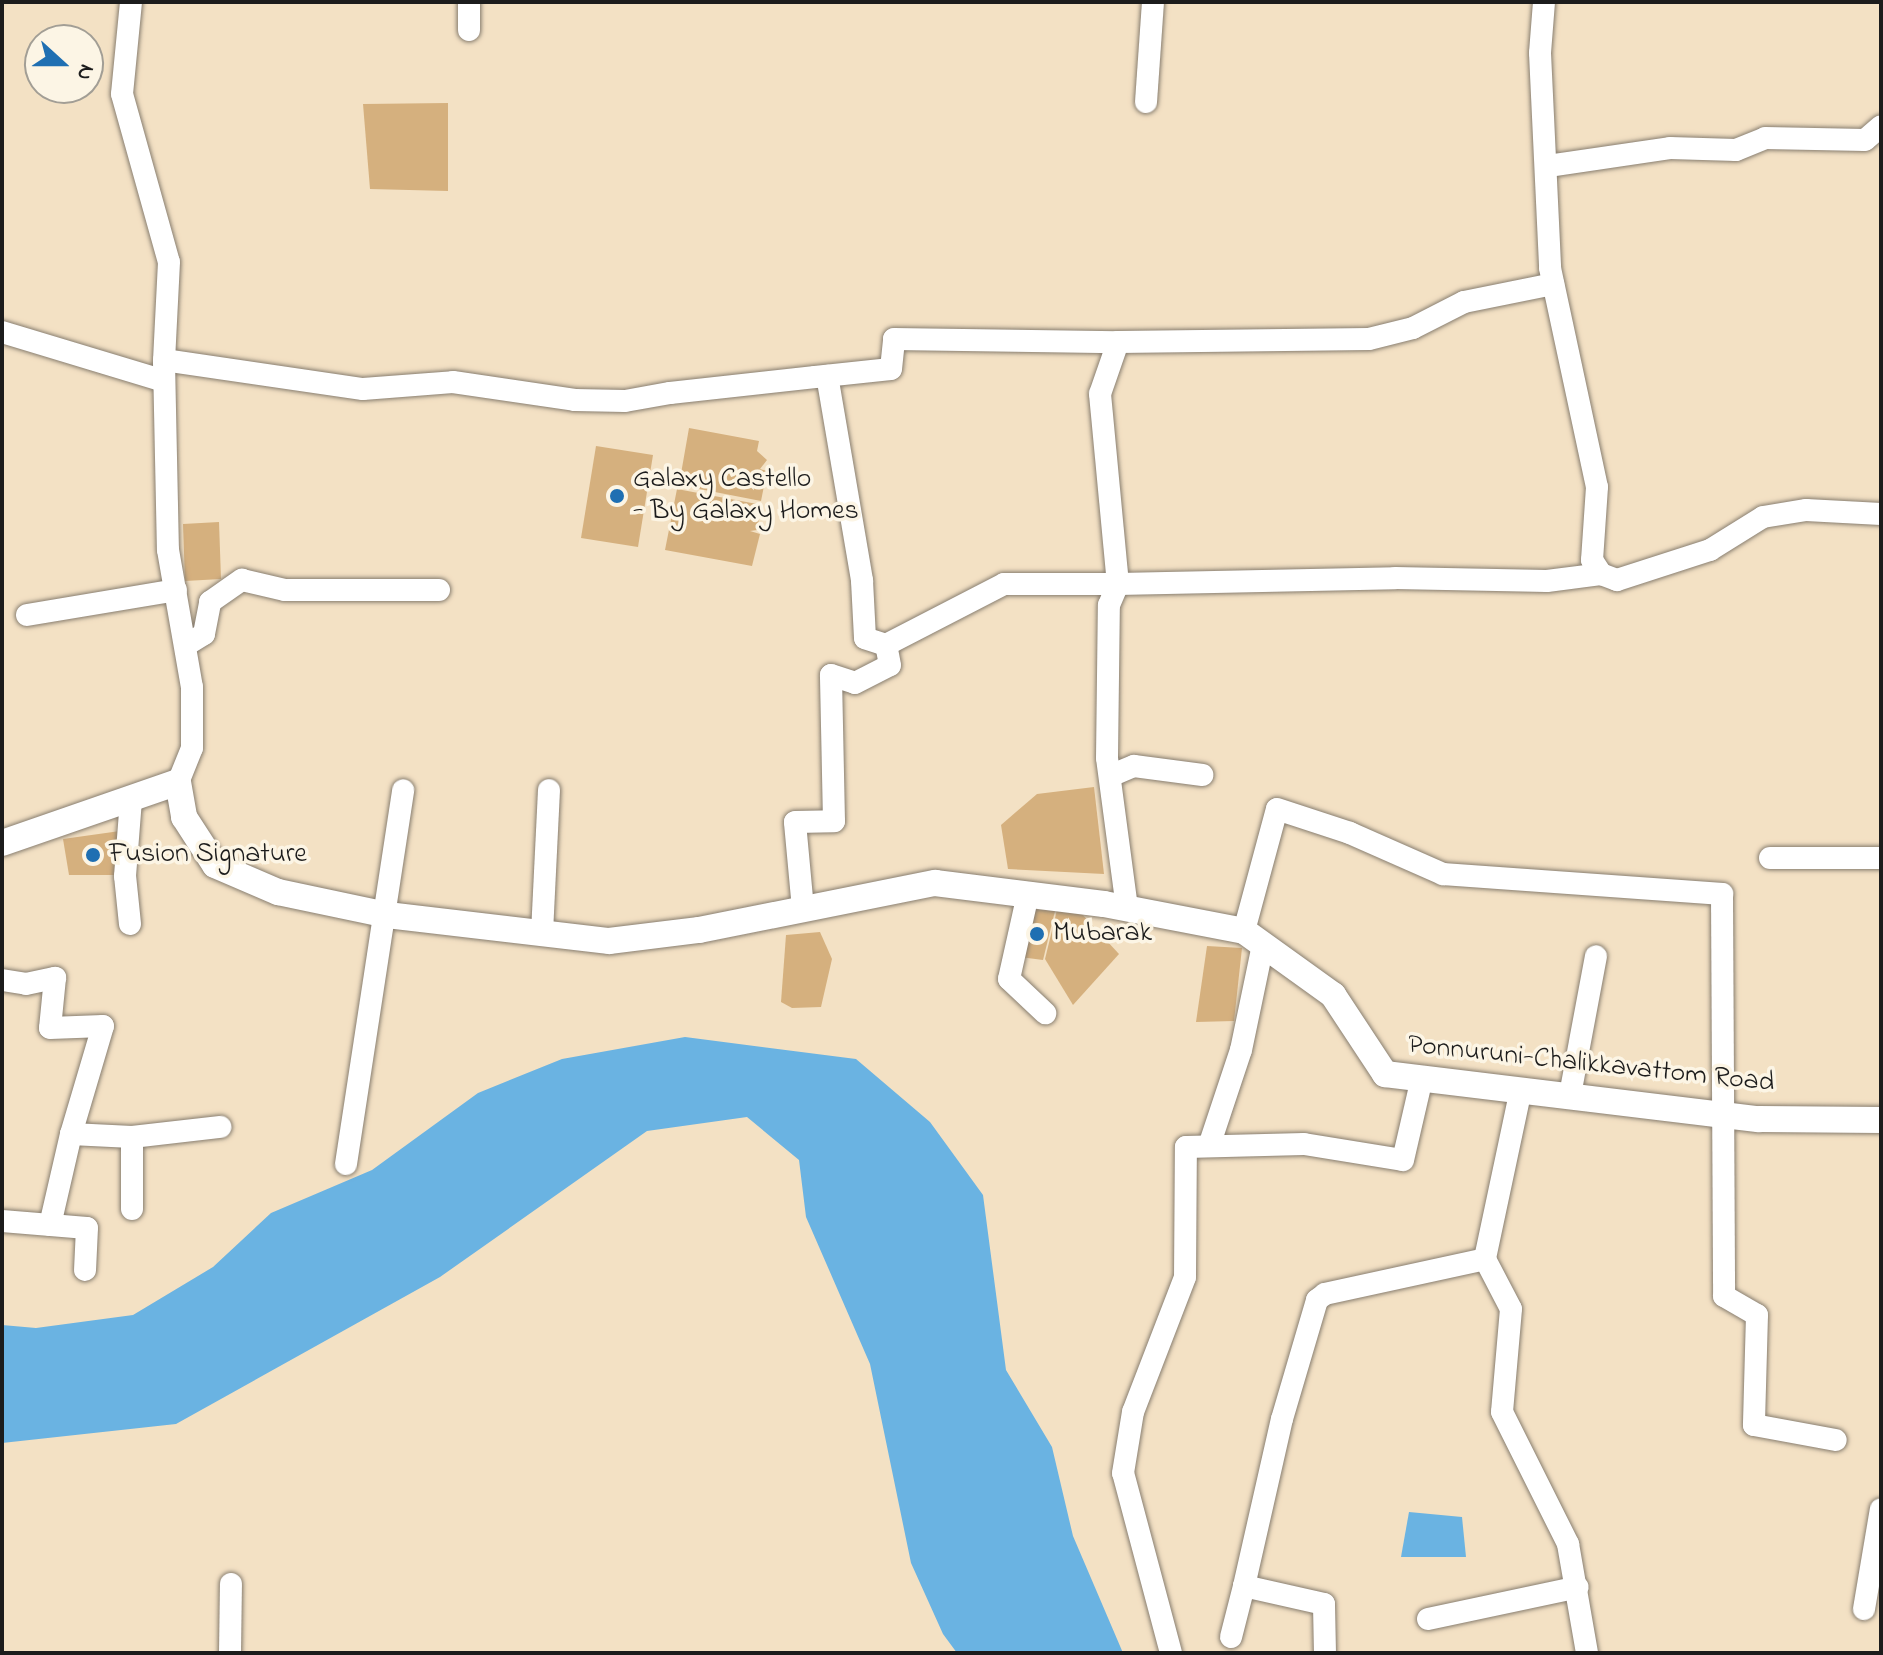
<!DOCTYPE html>
<style>
body{margin:0}
#map{position:relative;width:1883px;height:1655px;overflow:hidden;background:#f3e1c4;font-family:"Indie Flower",sans-serif}
div>[style]{position:absolute}
.water>*{inset:0;background:#6ab3e2}
.building>*{inset:0;background:#d5b07e}
.roads{filter:drop-shadow(0 0 2px #887e70) drop-shadow(0 0 2px #887e70)}
.minor>*{height:22px;margin:-11px;padding:0 11px;transform-origin:11px;border-radius:11px;background:#fff}
.tertiary>*{height:26px;margin:-13px;padding:0 13px;transform-origin:13px;border-radius:13px;background:#fff}
.dots>*{width:22px;height:22px;translate:-50% -50%;box-sizing:border-box;border:4px solid #fcf5e5;border-radius:50%}
span{translate:-50% -50%;white-space:nowrap;text-align:center;line-height:1.15;-webkit-text-stroke:7px #fcf5e5;paint-order:stroke}
.poi-label{font-size:28px;color:#1c1c1c}
.left{translate:0 -50%;text-align:left}
.street-label{font-size:28px;color:#1c1c1c}
.frame{position:absolute;inset:0;border:4px solid #1c1c1c;pointer-events:none}
.north{position:absolute;left:24px;top:24px;width:80px;height:80px;box-sizing:border-box;background:#fcf5e5;border:2px solid #a29e95;border-radius:50%;rotate:111deg;font-size:22px;font-weight:700;line-height:32px;text-align:center;color:#1c1c1c}
.north::after{content:'';display:block;margin:auto;width:28px;height:36px;background:#1f6fb2;clip-path:polygon(50% 0,100% 100%,50% 72%,0 100%)}
</style>
<div id="map">
<div class="water">
<div style="clip-path:polygon(685px 1037px,856px 1059px,930px 1122px,983px 1195px,1006px 1370px,1052px 1447px,1073px 1536px,1123px 1653px,957px 1653px,943px 1634px,911px 1563px,870px 1364px,806px 1217px,799px 1160px,747px 1117px,647px 1131px,440px 1277px,176px 1424px,2px 1443px,2px 1325px,36px 1328px,133px 1315px,213px 1267px,271px 1213px,372px 1170px,478px 1093px,562px 1059px)"></div>
<div style="clip-path:polygon(1409px 1512px,1462px 1517px,1466px 1557px,1401px 1557px)"></div>
</div>
<div class="building">
<div style="clip-path:polygon(448px 103px,448px 191px,370px 189px,363px 104px)"></div>
<div style="clip-path:polygon(689px 428px,759px 441px,757px 451px,767px 460px,760px 469px,767px 471px,761px 501px,679px 485px)"></div>
<div style="clip-path:polygon(596px 446px,653px 455px,638px 547px,581px 538px)"></div>
<div style="clip-path:polygon(677px 489px,757px 504px,761px 509px,757px 530px,750px 531px,760px 534px,752px 566px,665px 550px)"></div>
<div style="clip-path:polygon(219px 522px,221px 579px,185px 581px,183px 524px)"></div>
<div style="clip-path:polygon(1094px 787px,1104px 874px,1008px 869px,1001px 825px,1037px 794px)"></div>
<div style="clip-path:polygon(120px 831px,116px 875px,69px 875px,63px 839px)"></div>
<div style="clip-path:polygon(1029px 909px,1055px 911px,1043px 960px,1020px 957px)"></div>
<div style="clip-path:polygon(1057px 910px,1081px 913px,1119px 954px,1073px 1005px,1045px 959px)"></div>
<div style="clip-path:polygon(820px 932px,832px 959px,821px 1007px,792px 1008px,781px 1002px,786px 935px)"></div>
<div style="clip-path:polygon(1207px 946px,1242px 948px,1234px 1021px,1196px 1022px)"></div>
</div>
<div class="roads">
<div class="minor">
<div style="left:131px;top:2px;width:92px;rotate:95.6deg"></div>
<div style="left:122px;top:94px;width:174px;rotate:74.4deg"></div>
<div style="left:169px;top:262px;width:100px;rotate:92.9deg"></div>
<div style="left:164px;top:362px;width:188px;rotate:88.8deg"></div>
<div style="left:168px;top:550px;width:139px;rotate:80.1deg"></div>
<div style="left:192px;top:687px;width:61px;rotate:90deg"></div>
<div style="left:192px;top:748px;width:37px;rotate:112deg"></div>
<div style="left:469px;top:2px;width:28px;rotate:90deg"></div>
<div style="left:1544px;top:2px;width:51px;rotate:94.5deg"></div>
<div style="left:1540px;top:53px;width:215px;rotate:87.3deg"></div>
<div style="left:1550px;top:268px;width:224px;rotate:77.9deg"></div>
<div style="left:1597px;top:487px;width:73px;rotate:93.9deg"></div>
<div style="left:1592px;top:560px;width:17px;rotate:57deg"></div>
<div style="left:1601px;top:574px;width:17px;rotate:21deg"></div>
<div style="left:1617px;top:580px;width:98px;rotate:-17.9deg"></div>
<div style="left:1710px;top:550px;width:62px;rotate:-31.9deg"></div>
<div style="left:1763px;top:517px;width:44px;rotate:-9.2deg"></div>
<div style="left:1806px;top:510px;width:75px;rotate:3.1deg"></div>
<div style="left:1146px;top:102px;width:100px;rotate:-86deg"></div>
<div style="left:1548px;top:166px;width:123px;rotate:-8.4deg"></div>
<div style="left:1670px;top:148px;width:66px;rotate:1.7deg"></div>
<div style="left:1736px;top:150px;width:31px;rotate:-22deg"></div>
<div style="left:1765px;top:138px;width:100px;rotate:1.1deg"></div>
<div style="left:1865px;top:140px;width:21px;rotate:-41deg"></div>
<div style="left:2px;top:332px;width:169px;rotate:16.8deg"></div>
<div style="left:1118px;top:342px;width:251px;rotate:-0.7deg"></div>
<div style="left:1369px;top:339px;width:45px;rotate:-14deg"></div>
<div style="left:1413px;top:328px;width:57px;rotate:-27deg"></div>
<div style="left:1464px;top:302px;width:91px;rotate:-11.4deg"></div>
<div style="left:164px;top:360px;width:201px;rotate:8.3deg"></div>
<div style="left:363px;top:389px;width:90px;rotate:-4.4deg"></div>
<div style="left:453px;top:382px;width:123px;rotate:8.4deg"></div>
<div style="left:575px;top:400px;width:50px;rotate:1.1deg"></div>
<div style="left:625px;top:401px;width:46px;rotate:-10.1deg"></div>
<div style="left:670px;top:393px;width:146px;rotate:-6.3deg"></div>
<div style="left:815px;top:377px;width:76px;rotate:-6deg"></div>
<div style="left:891px;top:369px;width:30px;rotate:-84deg"></div>
<div style="left:894px;top:339px;width:224px;rotate:0.8deg"></div>
<div style="left:1118px;top:342px;width:55px;rotate:109.1deg"></div>
<div style="left:1100px;top:394px;width:191px;rotate:84.6deg"></div>
<div style="left:1118px;top:584px;width:114px;rotate:180deg"></div>
<div style="left:1004px;top:584px;width:133px;rotate:152.7deg"></div>
<div style="left:886px;top:645px;width:22px;rotate:-162deg"></div>
<div style="left:865px;top:638px;width:58px;rotate:-93deg"></div>
<div style="left:862px;top:580px;width:207px;rotate:-99.7deg"></div>
<div style="left:27px;top:615px;width:151px;rotate:-9.5deg"></div>
<div style="left:186px;top:645px;width:21px;rotate:-31deg"></div>
<div style="left:204px;top:634px;width:33px;rotate:-79deg"></div>
<div style="left:210px;top:602px;width:39px;rotate:-35deg"></div>
<div style="left:242px;top:580px;width:44px;rotate:13.1deg"></div>
<div style="left:285px;top:590px;width:154px"></div>
<div style="left:1110px;top:776px;width:26px;rotate:-23deg"></div>
<div style="left:1134px;top:766px;width:69px;rotate:7.5deg"></div>
<div style="left:1770px;top:858px;width:111px"></div>
<div style="left:1028px;top:894px;width:87px;rotate:102.6deg"></div>
<div style="left:1009px;top:979px;width:50px;rotate:43.4deg"></div>
<div style="left:1127px;top:908px;width:151px;rotate:-97.6deg"></div>
<div style="left:1107px;top:758px;width:153px;rotate:-89.3deg"></div>
<div style="left:1109px;top:605px;width:23px;rotate:-67deg"></div>
<div style="left:1118px;top:584px;width:277px;rotate:-1.2deg"></div>
<div style="left:1395px;top:578px;width:152px;rotate:1.1deg"></div>
<div style="left:1547px;top:581px;width:54px;rotate:-7.4deg"></div>
<div style="left:803px;top:909px;width:87px;rotate:-95.3deg"></div>
<div style="left:795px;top:822px;width:39px;rotate:-1deg"></div>
<div style="left:834px;top:821px;width:146px;rotate:-91.2deg"></div>
<div style="left:831px;top:675px;width:25px;rotate:18deg"></div>
<div style="left:855px;top:683px;width:39px;rotate:-27deg"></div>
<div style="left:890px;top:665px;width:20px;rotate:-101deg"></div>
<div style="left:130px;top:924px;width:48px;rotate:-95.9deg"></div>
<div style="left:125px;top:876px;width:77px;rotate:-85.5deg"></div>
<div style="left:1244px;top:931px;width:126px;rotate:-74.9deg"></div>
<div style="left:1277px;top:809px;width:77px;rotate:18.2deg"></div>
<div style="left:1350px;top:833px;width:102px;rotate:23.8deg"></div>
<div style="left:1443px;top:874px;width:280px;rotate:4.1deg"></div>
<div style="left:1722px;top:894px;width:402px;rotate:89.7deg"></div>
<div style="left:1724px;top:1296px;width:38px;rotate:30deg"></div>
<div style="left:1757px;top:1315px;width:110px;rotate:91.6deg"></div>
<div style="left:1754px;top:1425px;width:83px;rotate:10.4deg"></div>
<div style="left:542px;top:933px;width:143px;rotate:-87.2deg"></div>
<div style="left:2px;top:980px;width:24px;rotate:9deg"></div>
<div style="left:26px;top:984px;width:30px;rotate:-12deg"></div>
<div style="left:55px;top:978px;width:50px;rotate:95.7deg"></div>
<div style="left:50px;top:1028px;width:53px;rotate:-2.2deg"></div>
<div style="left:103px;top:1026px;width:113px;rotate:106.5deg"></div>
<div style="left:71px;top:1134px;width:61px;rotate:2.8deg"></div>
<div style="left:132px;top:1137px;width:72px;rotate:90deg"></div>
<div style="left:1521px;top:1089px;width:174px;rotate:102deg"></div>
<div style="left:1485px;top:1259px;width:56px;rotate:62.5deg"></div>
<div style="left:1511px;top:1309px;width:103px;rotate:95deg"></div>
<div style="left:1502px;top:1412px;width:148px;rotate:63.4deg"></div>
<div style="left:1568px;top:1544px;width:111px;rotate:80.1deg"></div>
<div style="left:1570px;top:1095px;width:141px;rotate:-79.4deg"></div>
<div style="left:132px;top:1137px;width:89px;rotate:-6.5deg"></div>
<div style="left:1209px;top:1146px;width:101px;rotate:-71.6deg"></div>
<div style="left:1241px;top:1050px;width:107px;rotate:-78.2deg"></div>
<div style="left:346px;top:1164px;width:378px;rotate:-81.3deg"></div>
<div style="left:2px;top:1221px;width:85px;rotate:4.7deg"></div>
<div style="left:87px;top:1228px;width:42px;rotate:92.7deg"></div>
<div style="left:50px;top:1225px;width:93px;rotate:-77deg"></div>
<div style="left:1864px;top:1609px;width:101px;rotate:-80.4deg"></div>
<div style="left:1428px;top:1619px;width:153px;rotate:-12deg"></div>
<div style="left:1231px;top:1637px;width:53px;rotate:-75.7deg"></div>
<div style="left:230px;top:1653px;width:69px;rotate:-89.2deg"></div>
<div style="left:1171px;top:1653px;width:186px;rotate:-104.9deg"></div>
<div style="left:1123px;top:1473px;width:62px;rotate:-80.7deg"></div>
<div style="left:1133px;top:1412px;width:145px;rotate:-68.9deg"></div>
<div style="left:1185px;top:1277px;width:130px;rotate:-89.6deg"></div>
<div style="left:1186px;top:1147px;width:118px;rotate:-1.5deg"></div>
<div style="left:1304px;top:1144px;width:100px;rotate:9.2deg"></div>
<div style="left:1403px;top:1160px;width:84px;rotate:-77deg"></div>
<div style="left:1325px;top:1653px;width:49px;rotate:-91.2deg"></div>
<div style="left:1324px;top:1604px;width:82px;rotate:-167.3deg"></div>
<div style="left:1244px;top:1586px;width:171px;rotate:-77.2deg"></div>
<div style="left:1282px;top:1419px;width:124px;rotate:-73.6deg"></div>
<div style="left:1317px;top:1300px;width:10px;rotate:-37deg"></div>
<div style="left:1325px;top:1294px;width:164px;rotate:-12.3deg"></div>
</div>
<div class="tertiary">
<div style="left:2px;top:843px;width:186px;rotate:-19.1deg"></div>
<div style="left:178px;top:782px;width:36px;rotate:80deg"></div>
<div style="left:184px;top:817px;width:57px;rotate:57.1deg"></div>
<div style="left:215px;top:865px;width:69px;rotate:23.2deg"></div>
<div style="left:278px;top:892px;width:111px;rotate:11.9deg"></div>
<div style="left:387px;top:915px;width:224px;rotate:6.7deg"></div>
<div style="left:609px;top:941px;width:91px;rotate:-7deg"></div>
<div style="left:699px;top:930px;width:241px;rotate:-11.3deg"></div>
<div style="left:935px;top:883px;width:170px;rotate:7.1deg"></div>
<div style="left:1104px;top:904px;width:143px;rotate:10.9deg"></div>
<div style="left:1244px;top:931px;width:110px;rotate:35.7deg"></div>
<div style="left:1333px;top:995px;width:95px;rotate:56.6deg"></div>
<div style="left:1385px;top:1074px;width:377px;rotate:6.9deg"></div>
<div style="left:1759px;top:1119px;width:122px;rotate:0.5deg"></div>
</div>
</div>
<div class="dots">
<div style="left:617px;top:496px;background:#1f6fb2"></div>
<div style="left:93px;top:855px;background:#1f6fb2"></div>
<div style="left:1037px;top:934px;background:#1f6fb2"></div>
</div>
<div class="poi-label">
<span class="left" style="left:633px;top:496px">Galaxy Castello<br>- By Galaxy Homes</span>
<span class="left" style="left:109px;top:855px">Fusion Signature</span>
<span class="left" style="left:1053px;top:934px">Mubarak</span>
</div>
<div class="street-label">
<span style="left:1591px;top:1065px;rotate:6deg">Ponnuruni-Chalikkavattom Road</span>
</div>
<div class="frame"></div>
<div class="north">N</div>
</div>
